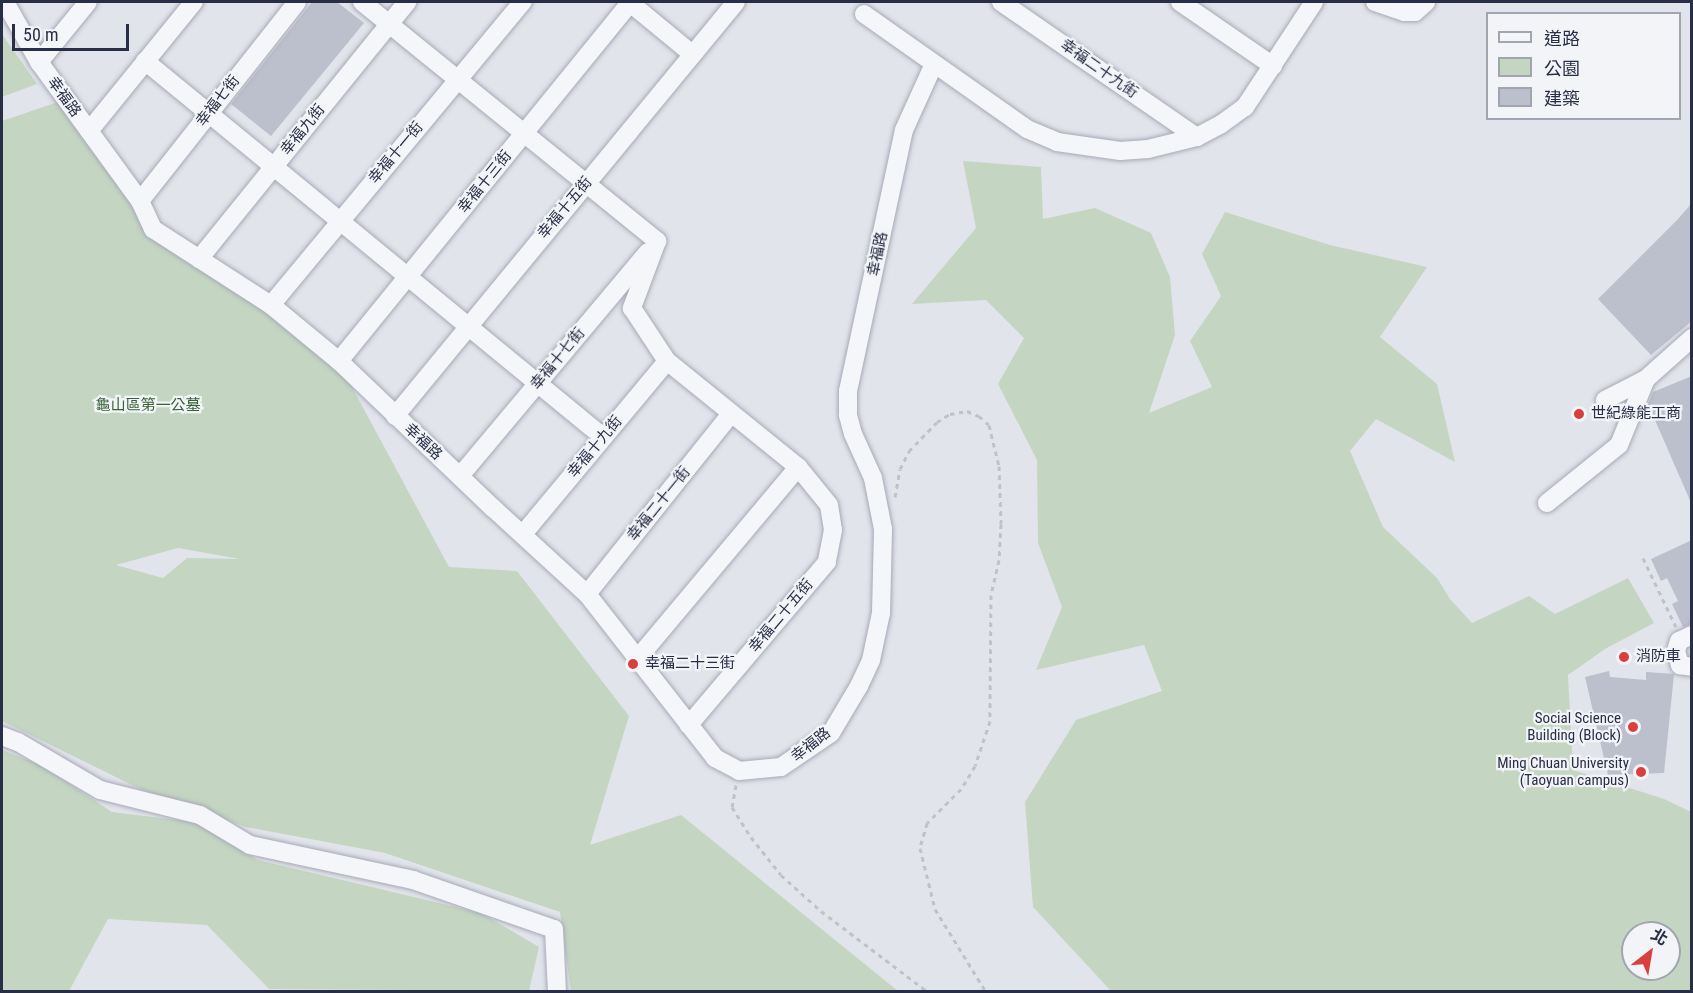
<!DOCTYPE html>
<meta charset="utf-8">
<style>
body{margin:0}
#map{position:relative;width:1693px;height:993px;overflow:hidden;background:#e2e4eb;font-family:"Roboto Condensed","Noto Sans TC",sans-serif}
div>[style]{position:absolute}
.green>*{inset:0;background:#c4d6c2}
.building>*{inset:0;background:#bcbfcc}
.path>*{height:3px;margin-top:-1.5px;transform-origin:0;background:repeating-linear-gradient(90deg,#c0c2ca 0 4.5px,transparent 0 9px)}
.roads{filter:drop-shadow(0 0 2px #a6aab6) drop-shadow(0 0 2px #a6aab6)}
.minor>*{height:18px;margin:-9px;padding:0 9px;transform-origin:9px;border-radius:9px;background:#f5f6f9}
.dots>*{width:16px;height:16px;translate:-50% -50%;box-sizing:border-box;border:3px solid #f2f4f8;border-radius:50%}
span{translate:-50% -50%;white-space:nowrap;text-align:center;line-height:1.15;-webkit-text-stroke:4.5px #f2f4f8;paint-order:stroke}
.street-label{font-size:15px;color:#282e45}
.park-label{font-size:15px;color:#366234}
.poi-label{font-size:15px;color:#282e45}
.left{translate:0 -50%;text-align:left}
.right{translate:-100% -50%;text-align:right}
.frame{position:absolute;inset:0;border:3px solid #282e45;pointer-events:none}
.legend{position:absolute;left:1486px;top:12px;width:195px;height:108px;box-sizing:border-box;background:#f2f4f8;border:2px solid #a1a5b0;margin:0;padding:8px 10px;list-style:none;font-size:18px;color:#282e45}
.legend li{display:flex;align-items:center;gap:12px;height:30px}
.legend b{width:30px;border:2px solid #a1a5b0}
.north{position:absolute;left:1621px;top:921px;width:60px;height:60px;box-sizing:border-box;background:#f2f4f8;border:2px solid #a1a5b0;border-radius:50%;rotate:31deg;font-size:16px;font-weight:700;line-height:24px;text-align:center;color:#282e45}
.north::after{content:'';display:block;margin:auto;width:21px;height:27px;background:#d93f3e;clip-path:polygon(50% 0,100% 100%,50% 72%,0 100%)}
.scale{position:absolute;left:12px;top:24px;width:117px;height:27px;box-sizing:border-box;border:3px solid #282e45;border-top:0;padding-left:8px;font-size:18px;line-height:21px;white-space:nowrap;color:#282e45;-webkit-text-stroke:4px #f2f4f8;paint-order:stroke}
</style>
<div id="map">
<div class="green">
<div style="clip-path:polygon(2px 34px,37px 84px,2px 97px)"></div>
<div style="clip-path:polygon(evenodd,58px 102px,135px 203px,346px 376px,449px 567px,517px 571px,629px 716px,590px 845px,681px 815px,898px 991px,571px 991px,560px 912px,385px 853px,246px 827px,140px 789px,2px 721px,2px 121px,58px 102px,178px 548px,240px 559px,187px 558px,163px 578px,116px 565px,178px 548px)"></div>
<div style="clip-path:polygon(evenodd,963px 161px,1041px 167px,1043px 219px,1095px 208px,1151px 233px,1170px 277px,1175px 335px,1149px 413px,1212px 387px,1190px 341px,1221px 296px,1202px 254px,1225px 212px,1330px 245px,1427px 267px,1380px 337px,1437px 384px,1455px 462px,1376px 419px,1350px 451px,1383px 527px,1437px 578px,1450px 599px,1472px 623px,1529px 596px,1555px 614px,1628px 578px,1654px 623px,1605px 649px,1568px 675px,1573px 770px,1664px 799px,1691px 812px,1691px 991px,1111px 991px,1033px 907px,1025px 802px,1076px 720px,1162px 691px,1144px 645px,1036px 670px,1062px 607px,1038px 543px,1037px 460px,998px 384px,1024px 338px,986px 300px,912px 304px,976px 228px,963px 161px,1633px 933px,1669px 933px,1669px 969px,1633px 969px,1633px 933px)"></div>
<div style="clip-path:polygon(2px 750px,41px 765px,112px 812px,193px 822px,258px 860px,481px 913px,539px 947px,529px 991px,269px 989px,207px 925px,108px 919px,69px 991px,2px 991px)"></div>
</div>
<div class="building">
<div style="clip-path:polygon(312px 2px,337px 2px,364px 23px,271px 136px,231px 104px)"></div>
<div style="clip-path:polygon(1692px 203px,1692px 321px,1651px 355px,1598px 299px,1678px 219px)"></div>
<div style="clip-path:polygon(1692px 376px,1692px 505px,1648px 404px,1653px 392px)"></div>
<div style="clip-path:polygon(1692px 540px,1692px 624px,1683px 627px,1672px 604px,1678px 601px,1667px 578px,1661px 581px,1651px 559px)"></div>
<div style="clip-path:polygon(1609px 671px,1610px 677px,1646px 680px,1646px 672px,1674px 674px,1664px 773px,1608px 775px,1585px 677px)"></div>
</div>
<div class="path">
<div style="left:895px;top:497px;width:28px;rotate:-80deg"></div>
<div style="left:900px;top:469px;width:20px;rotate:-63deg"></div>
<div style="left:909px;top:451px;width:40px;rotate:-46deg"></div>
<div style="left:937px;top:422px;width:15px;rotate:-32deg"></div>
<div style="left:950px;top:414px;width:17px;rotate:-10deg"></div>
<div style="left:967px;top:411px;width:13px;rotate:23deg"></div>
<div style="left:979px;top:416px;width:13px;rotate:42deg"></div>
<div style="left:989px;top:425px;width:42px;rotate:76.3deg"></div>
<div style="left:999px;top:466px;width:58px;rotate:88deg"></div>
<div style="left:1001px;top:524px;width:36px;rotate:93deg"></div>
<div style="left:999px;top:560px;width:36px;rotate:103deg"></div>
<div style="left:991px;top:595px;width:126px;rotate:90.5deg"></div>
<div style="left:990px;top:721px;width:47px;rotate:108.4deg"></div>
<div style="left:975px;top:766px;width:27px;rotate:121deg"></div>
<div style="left:961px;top:789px;width:48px;rotate:135deg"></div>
<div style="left:927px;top:823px;width:26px;rotate:106deg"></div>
<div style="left:920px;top:848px;width:63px;rotate:76.2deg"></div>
<div style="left:935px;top:909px;width:97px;rotate:58.4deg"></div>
<div style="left:1643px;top:558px;width:76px;rotate:64.4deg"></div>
<div style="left:736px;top:785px;width:22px;rotate:100deg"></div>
<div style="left:732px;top:807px;width:36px;rotate:58deg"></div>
<div style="left:751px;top:837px;width:48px;rotate:51.7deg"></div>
<div style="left:781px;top:875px;width:54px;rotate:42deg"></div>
<div style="left:821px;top:911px;width:134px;rotate:37.1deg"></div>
</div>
<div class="roads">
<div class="minor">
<div style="left:5px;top:2px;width:69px;rotate:60.5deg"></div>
<div style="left:39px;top:62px;width:172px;rotate:54deg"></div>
<div style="left:140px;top:201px;width:31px;rotate:65deg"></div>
<div style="left:153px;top:229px;width:140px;rotate:32.8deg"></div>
<div style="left:271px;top:305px;width:88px;rotate:39.5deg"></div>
<div style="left:339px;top:361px;width:213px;rotate:43.7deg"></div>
<div style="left:493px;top:508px;width:127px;rotate:42.5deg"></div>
<div style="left:587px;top:594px;width:208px;rotate:52deg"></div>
<div style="left:715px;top:758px;width:27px;rotate:28deg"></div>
<div style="left:739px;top:771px;width:42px;rotate:-5.4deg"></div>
<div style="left:781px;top:767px;width:60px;rotate:-34.2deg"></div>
<div style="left:831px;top:733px;width:55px;rotate:-59.2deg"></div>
<div style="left:859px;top:686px;width:29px;rotate:-65deg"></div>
<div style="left:871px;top:660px;width:48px;rotate:-78deg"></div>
<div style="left:881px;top:613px;width:84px;rotate:-88.6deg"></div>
<div style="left:883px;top:529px;width:52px;rotate:-101.1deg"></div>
<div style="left:873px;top:478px;width:48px;rotate:-114.4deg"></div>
<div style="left:853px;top:434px;width:20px;rotate:-105deg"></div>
<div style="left:848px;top:415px;width:24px;rotate:-90deg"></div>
<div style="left:848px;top:391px;width:267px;rotate:-77.9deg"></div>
<div style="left:904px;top:130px;width:72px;rotate:-65.6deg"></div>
<div style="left:362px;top:2px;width:380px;rotate:39deg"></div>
<div style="left:629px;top:2px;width:82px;rotate:39.5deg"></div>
<div style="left:1001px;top:2px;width:238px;rotate:34.6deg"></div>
<div style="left:1180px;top:2px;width:113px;rotate:34.5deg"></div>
<div style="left:1375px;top:2px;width:31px;rotate:19deg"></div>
<div style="left:1404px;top:12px;width:11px"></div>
<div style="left:1415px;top:12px;width:15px;rotate:-42deg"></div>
<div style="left:864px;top:14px;width:199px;rotate:35.2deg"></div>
<div style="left:1027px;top:129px;width:33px;rotate:23deg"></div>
<div style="left:1057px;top:142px;width:64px;rotate:8.1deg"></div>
<div style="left:1120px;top:151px;width:28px;rotate:-4deg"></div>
<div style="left:1148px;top:149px;width:50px;rotate:-13.8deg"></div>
<div style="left:1197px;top:137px;width:26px;rotate:-28deg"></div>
<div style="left:1220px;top:125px;width:31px;rotate:-36deg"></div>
<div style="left:1245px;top:107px;width:126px;rotate:-56.7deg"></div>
<div style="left:145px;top:61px;width:593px;rotate:39.38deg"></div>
<div style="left:39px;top:62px;width:77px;rotate:-50.8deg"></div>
<div style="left:89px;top:131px;width:166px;rotate:-50.9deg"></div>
<div style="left:140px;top:201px;width:253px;rotate:-51.7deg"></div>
<div style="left:657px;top:241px;width:72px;rotate:110.5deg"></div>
<div style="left:632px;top:308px;width:64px;rotate:56.6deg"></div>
<div style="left:667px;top:361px;width:169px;rotate:39deg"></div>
<div style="left:798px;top:467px;width:49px;rotate:50.8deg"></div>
<div style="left:829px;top:505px;width:25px;rotate:81deg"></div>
<div style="left:833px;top:530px;width:33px;rotate:101deg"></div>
<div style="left:827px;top:562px;width:214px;rotate:130.3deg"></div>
<div style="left:199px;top:259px;width:331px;rotate:-51deg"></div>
<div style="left:271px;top:305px;width:394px;rotate:-50.3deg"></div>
<div style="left:339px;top:361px;width:461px;rotate:-50.9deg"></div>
<div style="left:1605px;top:400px;width:46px;rotate:-27.1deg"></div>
<div style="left:1646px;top:379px;width:62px;rotate:-41.7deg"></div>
<div style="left:395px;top:416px;width:536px;rotate:-50.52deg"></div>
<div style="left:460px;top:476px;width:292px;rotate:-50deg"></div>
<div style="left:1547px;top:503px;width:92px;rotate:-38.9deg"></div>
<div style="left:1619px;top:445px;width:71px;rotate:-67.8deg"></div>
<div style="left:523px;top:534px;width:225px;rotate:-50.2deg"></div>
<div style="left:587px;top:594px;width:229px;rotate:-51.4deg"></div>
<div style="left:1692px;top:635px;width:14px;rotate:155deg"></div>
<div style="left:1679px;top:641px;width:10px;rotate:107deg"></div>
<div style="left:1676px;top:651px;width:15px;rotate:74deg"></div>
<div style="left:1680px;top:665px;width:12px;rotate:9deg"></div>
<div style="left:638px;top:658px;width:249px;rotate:-50deg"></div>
<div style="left:2px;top:736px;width:17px;rotate:21deg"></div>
<div style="left:18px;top:742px;width:95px;rotate:30.3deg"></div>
<div style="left:100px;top:790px;width:103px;rotate:14deg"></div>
<div style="left:200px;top:815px;width:58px;rotate:31deg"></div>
<div style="left:250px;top:845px;width:167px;rotate:12.1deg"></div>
<div style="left:413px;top:880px;width:149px;rotate:19.2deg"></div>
<div style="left:554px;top:929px;width:63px;rotate:87.3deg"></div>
</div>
</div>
<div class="dots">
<div style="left:1579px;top:414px;background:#d93f3e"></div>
<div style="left:1624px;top:657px;background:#d93f3e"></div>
<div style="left:633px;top:664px;background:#d93f3e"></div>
<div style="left:1633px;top:727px;background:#d93f3e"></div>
<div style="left:1641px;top:772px;background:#d93f3e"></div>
</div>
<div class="street-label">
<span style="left:1099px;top:69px;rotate:35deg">幸福二十九街</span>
<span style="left:64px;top:97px;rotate:54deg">幸福路</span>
<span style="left:218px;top:101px;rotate:-52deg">幸福七街</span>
<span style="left:303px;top:130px;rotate:-51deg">幸福九街</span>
<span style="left:396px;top:153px;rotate:-50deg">幸福十一街</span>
<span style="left:485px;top:182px;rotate:-51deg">幸福十三街</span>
<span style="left:565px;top:208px;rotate:-50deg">幸福十五街</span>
<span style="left:878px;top:254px;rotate:-78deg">幸福路</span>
<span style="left:558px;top:359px;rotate:-50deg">幸福十七街</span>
<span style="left:423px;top:442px;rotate:43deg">幸福路</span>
<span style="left:595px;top:447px;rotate:-50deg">幸福十九街</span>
<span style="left:659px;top:504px;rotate:-51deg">幸福二十一街</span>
<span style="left:781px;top:616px;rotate:-50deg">幸福二十五街</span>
<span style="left:811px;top:745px;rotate:-38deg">幸福路</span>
</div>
<div class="park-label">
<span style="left:148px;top:406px">龜山區第一公墓</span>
</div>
<div class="poi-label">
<span class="left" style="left:1591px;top:414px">世紀綠能工商</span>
<span class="left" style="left:1636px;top:657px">消防車</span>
<span class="left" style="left:645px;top:664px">幸福二十三街</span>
<span class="right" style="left:1621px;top:727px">Social Science<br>Building (Block)</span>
<span class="right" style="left:1629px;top:772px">Ming Chuan University<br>(Taoyuan campus)</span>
</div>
<div class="frame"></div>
<ul class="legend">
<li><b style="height:8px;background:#f5f6f9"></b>道路</li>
<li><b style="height:16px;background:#c4d6c2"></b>公園</li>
<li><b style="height:16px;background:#bcbfcc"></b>建築</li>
</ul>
<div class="north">北</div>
<div class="scale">50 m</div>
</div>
